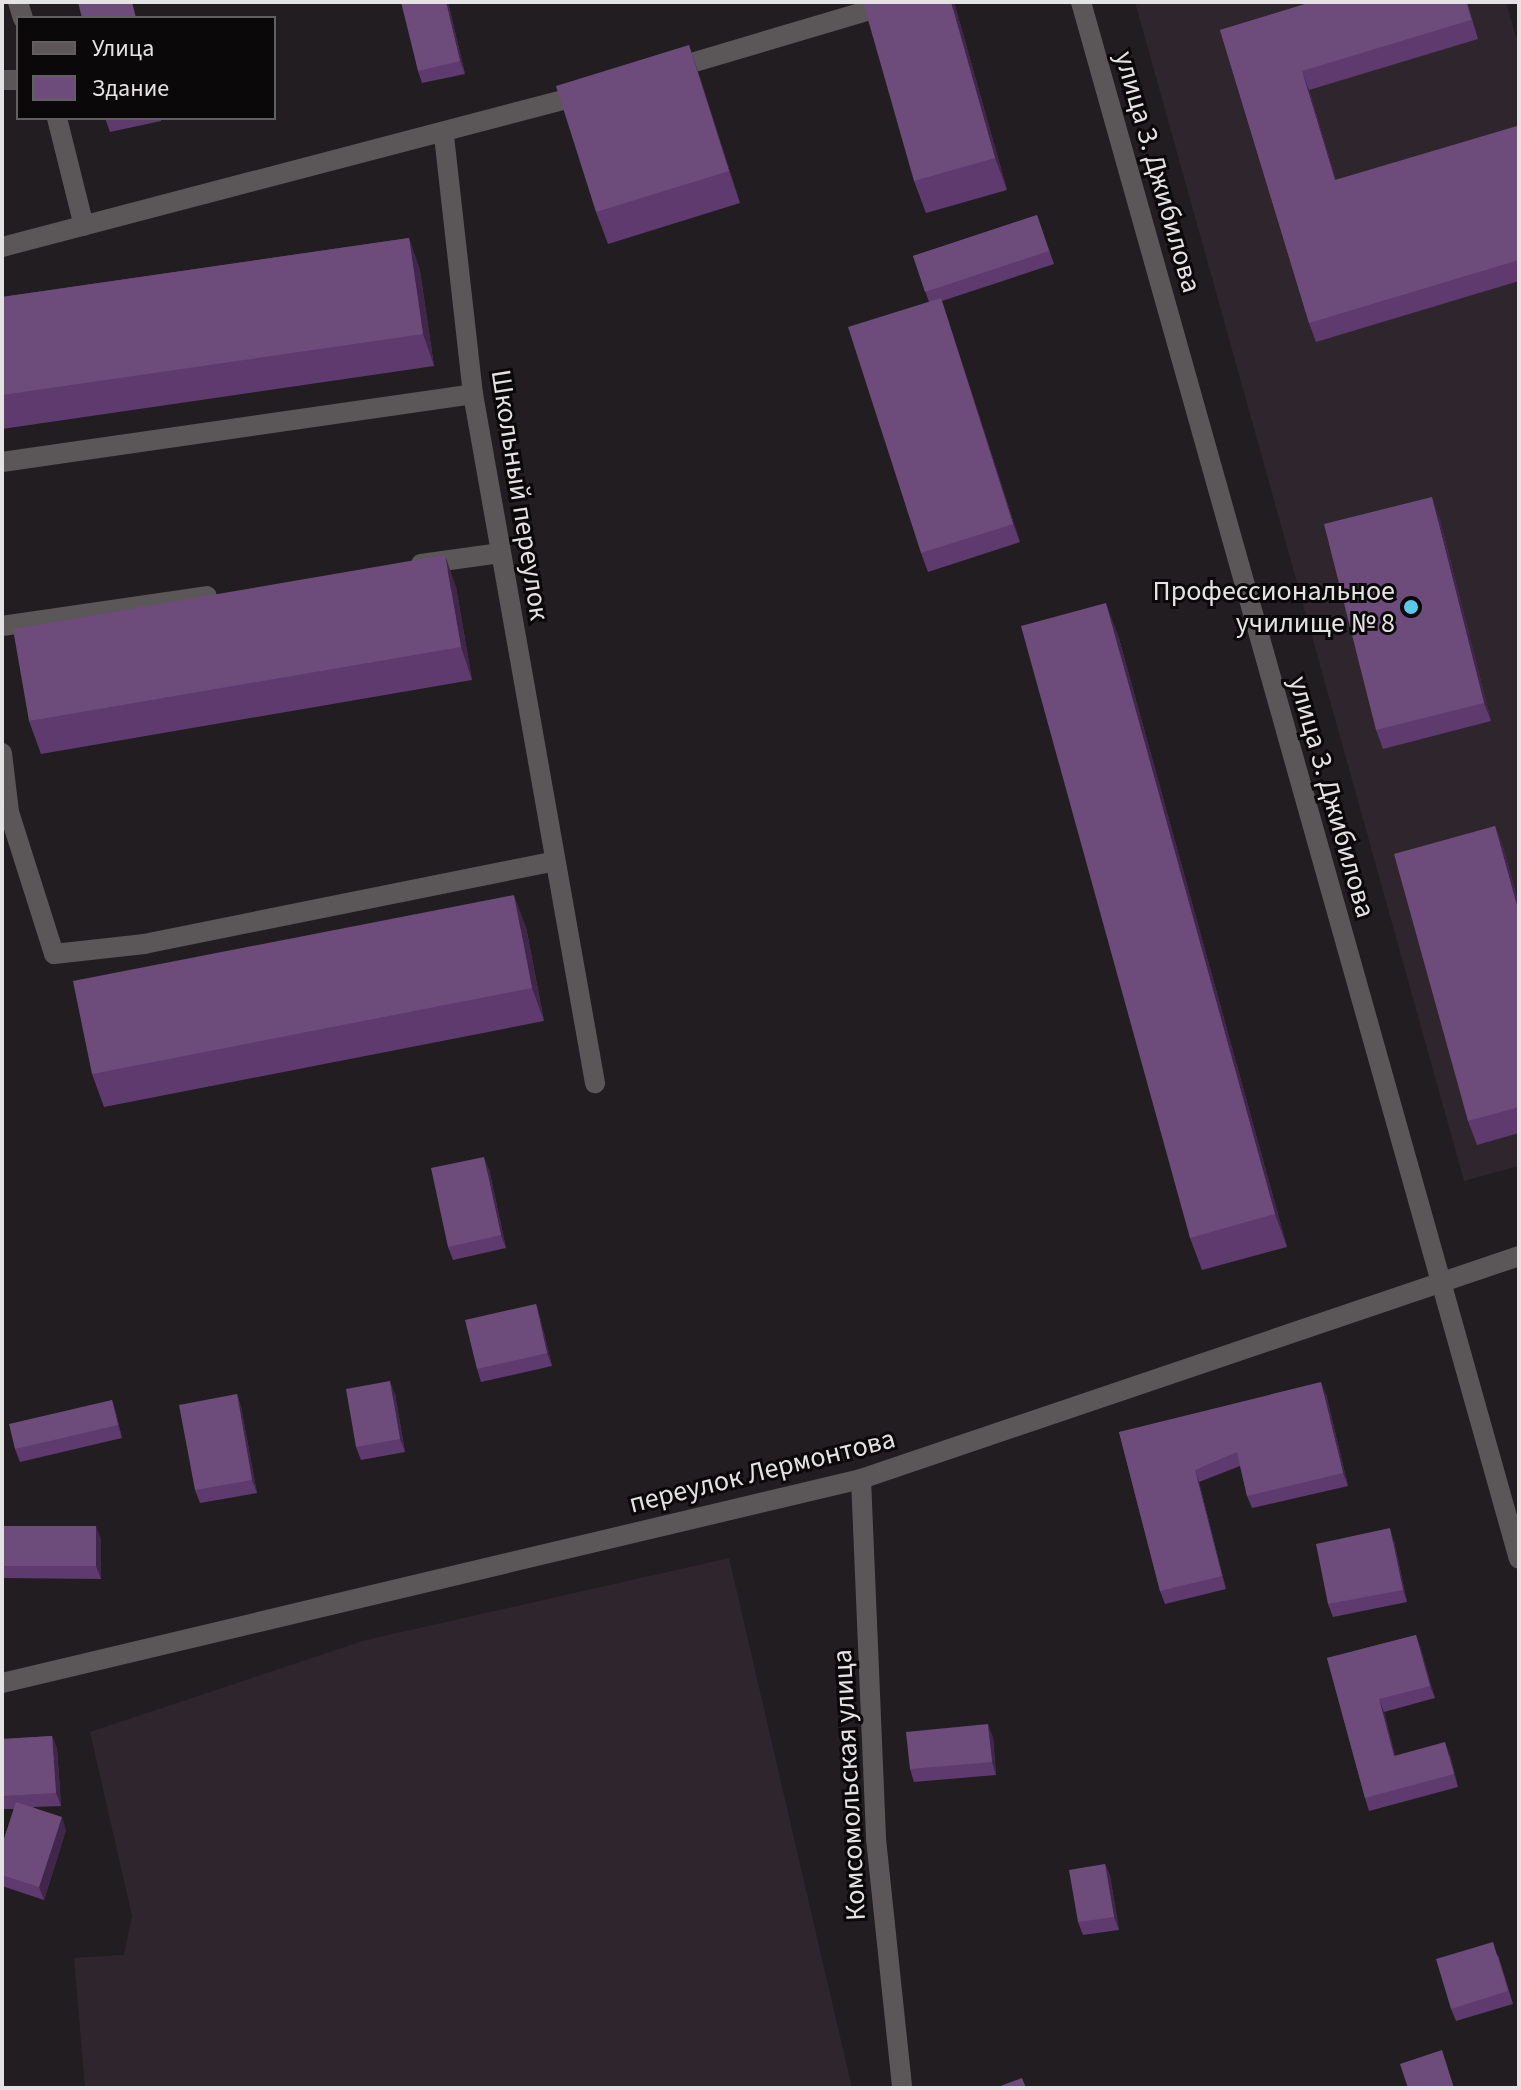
<!DOCTYPE html>
<meta charset="utf-8">
<style>
body{margin:0}
#map{position:relative;width:1521px;height:2090px;overflow:hidden;background:#221d20;font-family:"Source Sans 3",sans-serif}
div>[style]{position:absolute}
.built>*{inset:0;background:#2f252c}
.lane>*{height:20px;margin:-10px;padding:0 10px;transform-origin:10px;border-radius:10px;background:#5b5758}
.street>*{height:20px;margin:-10px;padding:0 10px;transform-origin:10px;border-radius:10px;background:#5b5758}
.wall>*{inset:0;background:#5e3a6e}
.shaded-wall>*{inset:0;background:#402749}
.building>*{inset:0;background:#6d4c7b}
.dots>*{width:22px;height:22px;translate:-50% -50%;box-sizing:border-box;border:4px solid #0a0809;border-radius:50%}
span{translate:-50% -50%;white-space:nowrap;text-align:center;line-height:1.15;-webkit-text-stroke:6px #0a0809;paint-order:stroke}
.street-label{font-size:28px;color:#e5e2e4}
.poi-label{font-size:28px;color:#e5e2e4}
.right{translate:-100% -50%;text-align:right}
.frame{position:absolute;inset:0;border:4px solid #e5e2e4;pointer-events:none}
.legend{position:absolute;left:16px;top:16px;width:260px;height:104px;box-sizing:border-box;background:#0a0809;border:2px solid #625f61;margin:0;padding:10px 14px;list-style:none;font-size:24px;color:#e5e2e4}
.legend li{display:flex;align-items:center;gap:16px;height:40px}
.legend b{width:40px;border:2px solid #625f61}
</style>
<div id="map">
<div class="built">
<div style="clip-path:polygon(1135px 2px,1506px 2px,1519px 47px,1519px 1166px,1464px 1181px)"></div>
<div style="clip-path:polygon(729px 1558px,852px 2088px,85px 2088px,74px 1958px,124px 1955px,132px 1916px,90px 1732px,366px 1640px)"></div>
</div>
<div class="lane">
<div style="left:2px;top:80px;width:16px"></div>
<div style="left:2px;top:462px;width:476px;rotate:-8.2deg"></div>
<div style="left:421px;top:564px;width:80px;rotate:-7.9deg"></div>
<div style="left:2px;top:626px;width:207px;rotate:-8.3deg"></div>
</div>
<div class="street">
<div style="left:18px;top:2px;width:17px;rotate:73deg"></div>
<div style="left:1081px;top:2px;width:1617px;rotate:74.29deg"></div>
<div style="left:671px;top:69px;width:236px;rotate:-16.5deg"></div>
<div style="left:57px;top:118px;width:111px;rotate:76deg"></div>
<div style="left:444px;top:136px;width:260px;rotate:83.6deg"></div>
<div style="left:473px;top:394px;width:700px;rotate:79.96deg"></div>
<div style="left:2px;top:247px;width:604px;rotate:-14.68deg"></div>
<div style="left:2px;top:753px;width:59px;rotate:83.2deg"></div>
<div style="left:9px;top:812px;width:149px;rotate:72.4deg"></div>
<div style="left:54px;top:954px;width:91px;rotate:-6.3deg"></div>
<div style="left:144px;top:944px;width:419px;rotate:-11.4deg"></div>
<div style="left:861px;top:1479px;width:360px;rotate:87.6deg"></div>
<div style="left:876px;top:1839px;width:250px;rotate:84deg"></div>
<div style="left:2px;top:1683px;width:883px;rotate:-13.36deg"></div>
<div style="left:861px;top:1479px;width:695px;rotate:-18.72deg"></div>
</div>
<div class="wall">
<div style="clip-path:polygon(448px 2px,465px 74px,422px 83px,418px 71px)"></div>
<div style="clip-path:polygon(954px 2px,1007px 190px,926px 213px,914px 181px)"></div>
<div style="clip-path:polygon(1312px 2px,1467px 2px,1478px 39px,1309px 90px,1336px 180px,1519px 130px,1519px 281px,1316px 342px,1309px 323px,1220px 30px)"></div>
<div style="clip-path:polygon(689px 45px,700px 78px,740px 203px,608px 244px,596px 212px)"></div>
<div style="clip-path:polygon(105px 118px,161px 118px,161px 121px,110px 132px)"></div>
<div style="clip-path:polygon(1037px 215px,1054px 264px,942px 301px,1020px 542px,928px 572px,921px 553px,929px 302px,913px 256px)"></div>
<div style="clip-path:polygon(409px 238px,420px 271px,434px 366px,2px 429px,2px 297px)"></div>
<div style="clip-path:polygon(1439px 516px,1491px 721px,1383px 749px,1376px 730px)"></div>
<div style="clip-path:polygon(456px 587px,472px 680px,41px 754px,29px 721px)"></div>
<div style="clip-path:polygon(1118px 635px,1287px 1247px,1202px 1270px,1190px 1238px)"></div>
<div style="clip-path:polygon(1495px 826px,1504px 850px,1519px 905px,1519px 1133px,1477px 1145px,1468px 1121px)"></div>
<div style="clip-path:polygon(526px 927px,544px 1021px,104px 1107px,92px 1074px)"></div>
<div style="clip-path:polygon(489px 1169px,506px 1248px,453px 1260px,448px 1247px)"></div>
<div style="clip-path:polygon(536px 1304px,540px 1317px,552px 1366px,481px 1382px,477px 1369px)"></div>
<div style="clip-path:polygon(237px 1394px,241px 1407px,257px 1493px,200px 1503px,195px 1490px)"></div>
<div style="clip-path:polygon(395px 1394px,405px 1452px,361px 1460px,356px 1447px)"></div>
<div style="clip-path:polygon(1326px 1394px,1348px 1486px,1252px 1508px,1247px 1496px,1240px 1466px,1199px 1482px,1226px 1589px,1165px 1604px,1160px 1591px,1119px 1432px)"></div>
<div style="clip-path:polygon(112px 1400px,116px 1413px,122px 1438px,20px 1462px,15px 1449px)"></div>
<div style="clip-path:polygon(2px 1526px,101px 1539px,101px 1579px,2px 1578px)"></div>
<div style="clip-path:polygon(1394px 1541px,1407px 1602px,1333px 1617px,1328px 1604px)"></div>
<div style="clip-path:polygon(1416px 1635px,1435px 1698px,1384px 1712px,1395px 1756px,1450px 1755px,1458px 1787px,1369px 1811px,1365px 1798px,1327px 1658px)"></div>
<div style="clip-path:polygon(52px 1736px,57px 1749px,61px 1806px,33px 1807px,66px 1830px,44px 1900px,2px 1886px,2px 1845px,14px 1809px,2px 1809px,2px 1739px)"></div>
<div style="clip-path:polygon(993px 1737px,996px 1775px,914px 1782px,910px 1769px)"></div>
<div style="clip-path:polygon(1105px 1864px,1110px 1876px,1119px 1930px,1083px 1935px,1078px 1922px)"></div>
<div style="clip-path:polygon(1498px 1955px,1513px 2004px,1456px 2021px,1451px 2009px)"></div>
</div>
<div class="shaded-wall">
<div style="clip-path:polygon(446px 2px,448px 2px,465px 74px,460px 61px)"></div>
<div style="clip-path:polygon(951px 2px,954px 2px,1007px 190px,995px 158px)"></div>
<div style="clip-path:polygon(689px 45px,700px 78px,740px 203px,729px 171px)"></div>
<div style="clip-path:polygon(1302px 71px,1309px 90px,1342px 199px,1335px 180px)"></div>
<div style="clip-path:polygon(409px 238px,420px 271px,434px 366px,423px 334px)"></div>
<div style="clip-path:polygon(941px 298px,947px 316px,1020px 542px,1013px 524px)"></div>
<div style="clip-path:polygon(1432px 497px,1439px 516px,1491px 721px,1484px 703px)"></div>
<div style="clip-path:polygon(445px 555px,456px 587px,472px 680px,461px 647px)"></div>
<div style="clip-path:polygon(1106px 603px,1118px 635px,1287px 1247px,1275px 1214px)"></div>
<div style="clip-path:polygon(1495px 826px,1504px 850px,1519px 905px,1519px 913px)"></div>
<div style="clip-path:polygon(514px 895px,526px 927px,544px 1021px,532px 988px)"></div>
<div style="clip-path:polygon(484px 1157px,489px 1169px,506px 1248px,501px 1235px)"></div>
<div style="clip-path:polygon(536px 1304px,540px 1317px,552px 1366px,547px 1353px)"></div>
<div style="clip-path:polygon(390px 1381px,395px 1394px,405px 1452px,400px 1439px)"></div>
<div style="clip-path:polygon(1321px 1382px,1326px 1394px,1348px 1486px,1343px 1473px)"></div>
<div style="clip-path:polygon(237px 1394px,241px 1407px,257px 1493px,252px 1480px)"></div>
<div style="clip-path:polygon(112px 1400px,116px 1413px,122px 1438px,118px 1425px)"></div>
<div style="clip-path:polygon(1195px 1470px,1199px 1482px,1226px 1589px,1222px 1576px)"></div>
<div style="clip-path:polygon(96px 1526px,101px 1539px,101px 1579px,96px 1566px)"></div>
<div style="clip-path:polygon(1390px 1528px,1394px 1541px,1407px 1602px,1403px 1590px)"></div>
<div style="clip-path:polygon(1416px 1635px,1421px 1648px,1435px 1698px,1430px 1686px)"></div>
<div style="clip-path:polygon(1379px 1699px,1384px 1712px,1399px 1769px,1394px 1756px)"></div>
<div style="clip-path:polygon(988px 1724px,993px 1737px,996px 1775px,992px 1762px)"></div>
<div style="clip-path:polygon(52px 1736px,57px 1749px,61px 1806px,56px 1793px)"></div>
<div style="clip-path:polygon(1445px 1742px,1450px 1755px,1458px 1787px,1454px 1774px)"></div>
<div style="clip-path:polygon(62px 1817px,66px 1830px,44px 1900px,39px 1887px)"></div>
<div style="clip-path:polygon(1105px 1864px,1110px 1876px,1119px 1930px,1114px 1917px)"></div>
</div>
<div class="building">
<div style="clip-path:polygon(78px 2px,132px 2px,136px 18px,82px 18px)"></div>
<div style="clip-path:polygon(401px 2px,446px 2px,460px 61px,418px 71px)"></div>
<div style="clip-path:polygon(863px 2px,951px 2px,995px 158px,914px 181px)"></div>
<div style="clip-path:polygon(1312px 2px,1466px 2px,1471px 20px,1302px 71px,1335px 180px,1517px 126px,1519px 131px,1519px 260px,1309px 323px,1220px 30px)"></div>
<div style="clip-path:polygon(689px 45px,729px 171px,596px 212px,556px 86px)"></div>
<div style="clip-path:polygon(1037px 215px,1049px 251px,925px 292px,913px 256px)"></div>
<div style="clip-path:polygon(409px 238px,423px 334px,2px 395px,2px 297px)"></div>
<div style="clip-path:polygon(941px 298px,1013px 524px,921px 553px,848px 327px)"></div>
<div style="clip-path:polygon(1432px 497px,1484px 703px,1376px 730px,1324px 524px)"></div>
<div style="clip-path:polygon(445px 555px,461px 647px,29px 721px,13px 629px)"></div>
<div style="clip-path:polygon(1106px 603px,1275px 1214px,1190px 1238px,1021px 626px)"></div>
<div style="clip-path:polygon(1495px 826px,1519px 913px,1519px 1107px,1468px 1121px,1394px 854px)"></div>
<div style="clip-path:polygon(514px 895px,532px 988px,92px 1074px,73px 981px)"></div>
<div style="clip-path:polygon(484px 1157px,501px 1235px,448px 1247px,431px 1168px)"></div>
<div style="clip-path:polygon(536px 1304px,547px 1353px,477px 1369px,465px 1320px)"></div>
<div style="clip-path:polygon(390px 1381px,400px 1439px,356px 1447px,346px 1389px)"></div>
<div style="clip-path:polygon(1321px 1382px,1343px 1473px,1247px 1496px,1237px 1452px,1195px 1470px,1222px 1576px,1160px 1591px,1119px 1432px)"></div>
<div style="clip-path:polygon(237px 1394px,252px 1480px,195px 1490px,179px 1405px)"></div>
<div style="clip-path:polygon(112px 1400px,118px 1425px,15px 1449px,9px 1424px)"></div>
<div style="clip-path:polygon(2px 1526px,96px 1526px,96px 1566px,2px 1566px)"></div>
<div style="clip-path:polygon(1390px 1528px,1403px 1590px,1328px 1604px,1316px 1544px)"></div>
<div style="clip-path:polygon(1416px 1635px,1430px 1686px,1379px 1699px,1394px 1756px,1445px 1742px,1454px 1774px,1365px 1798px,1327px 1658px)"></div>
<div style="clip-path:polygon(988px 1724px,992px 1762px,910px 1769px,906px 1732px)"></div>
<div style="clip-path:polygon(52px 1736px,56px 1793px,2px 1796px,2px 1739px)"></div>
<div style="clip-path:polygon(16px 1802px,62px 1817px,39px 1887px,2px 1875px,2px 1845px)"></div>
<div style="clip-path:polygon(1105px 1864px,1114px 1917px,1078px 1922px,1069px 1870px)"></div>
<div style="clip-path:polygon(1493px 1942px,1508px 1991px,1451px 2009px,1436px 1959px)"></div>
<div style="clip-path:polygon(1442px 2050px,1454px 2088px,1408px 2088px,1400px 2064px)"></div>
<div style="clip-path:polygon(1022px 2078px,1026px 2088px,995px 2088px)"></div>
</div>
<div class="dots">
<div style="left:1411px;top:607px;background:#5bc8e7"></div>
</div>
<div class="street-label">
<span style="left:1158px;top:172px;rotate:74deg">улица З. Джибилова</span>
<span style="left:520px;top:495px;rotate:81deg">Школьный переулок</span>
<span style="left:1332px;top:797px;rotate:74deg">улица З. Джибилова</span>
<span style="left:762px;top:1471px;rotate:-14deg">переулок Лермонтова</span>
<span style="left:849px;top:1785px;rotate:-93deg">Комсомольская улица</span>
</div>
<div class="poi-label">
<span class="right" style="left:1395px;top:607px">Профессиональное<br>училище № 8</span>
</div>
<div class="frame"></div>
<ul class="legend">
<li><b style="height:10px;background:#5b5758"></b>Улица</li>
<li><b style="height:22px;background:#6d4c7b"></b>Здание</li>
</ul>
</div>
